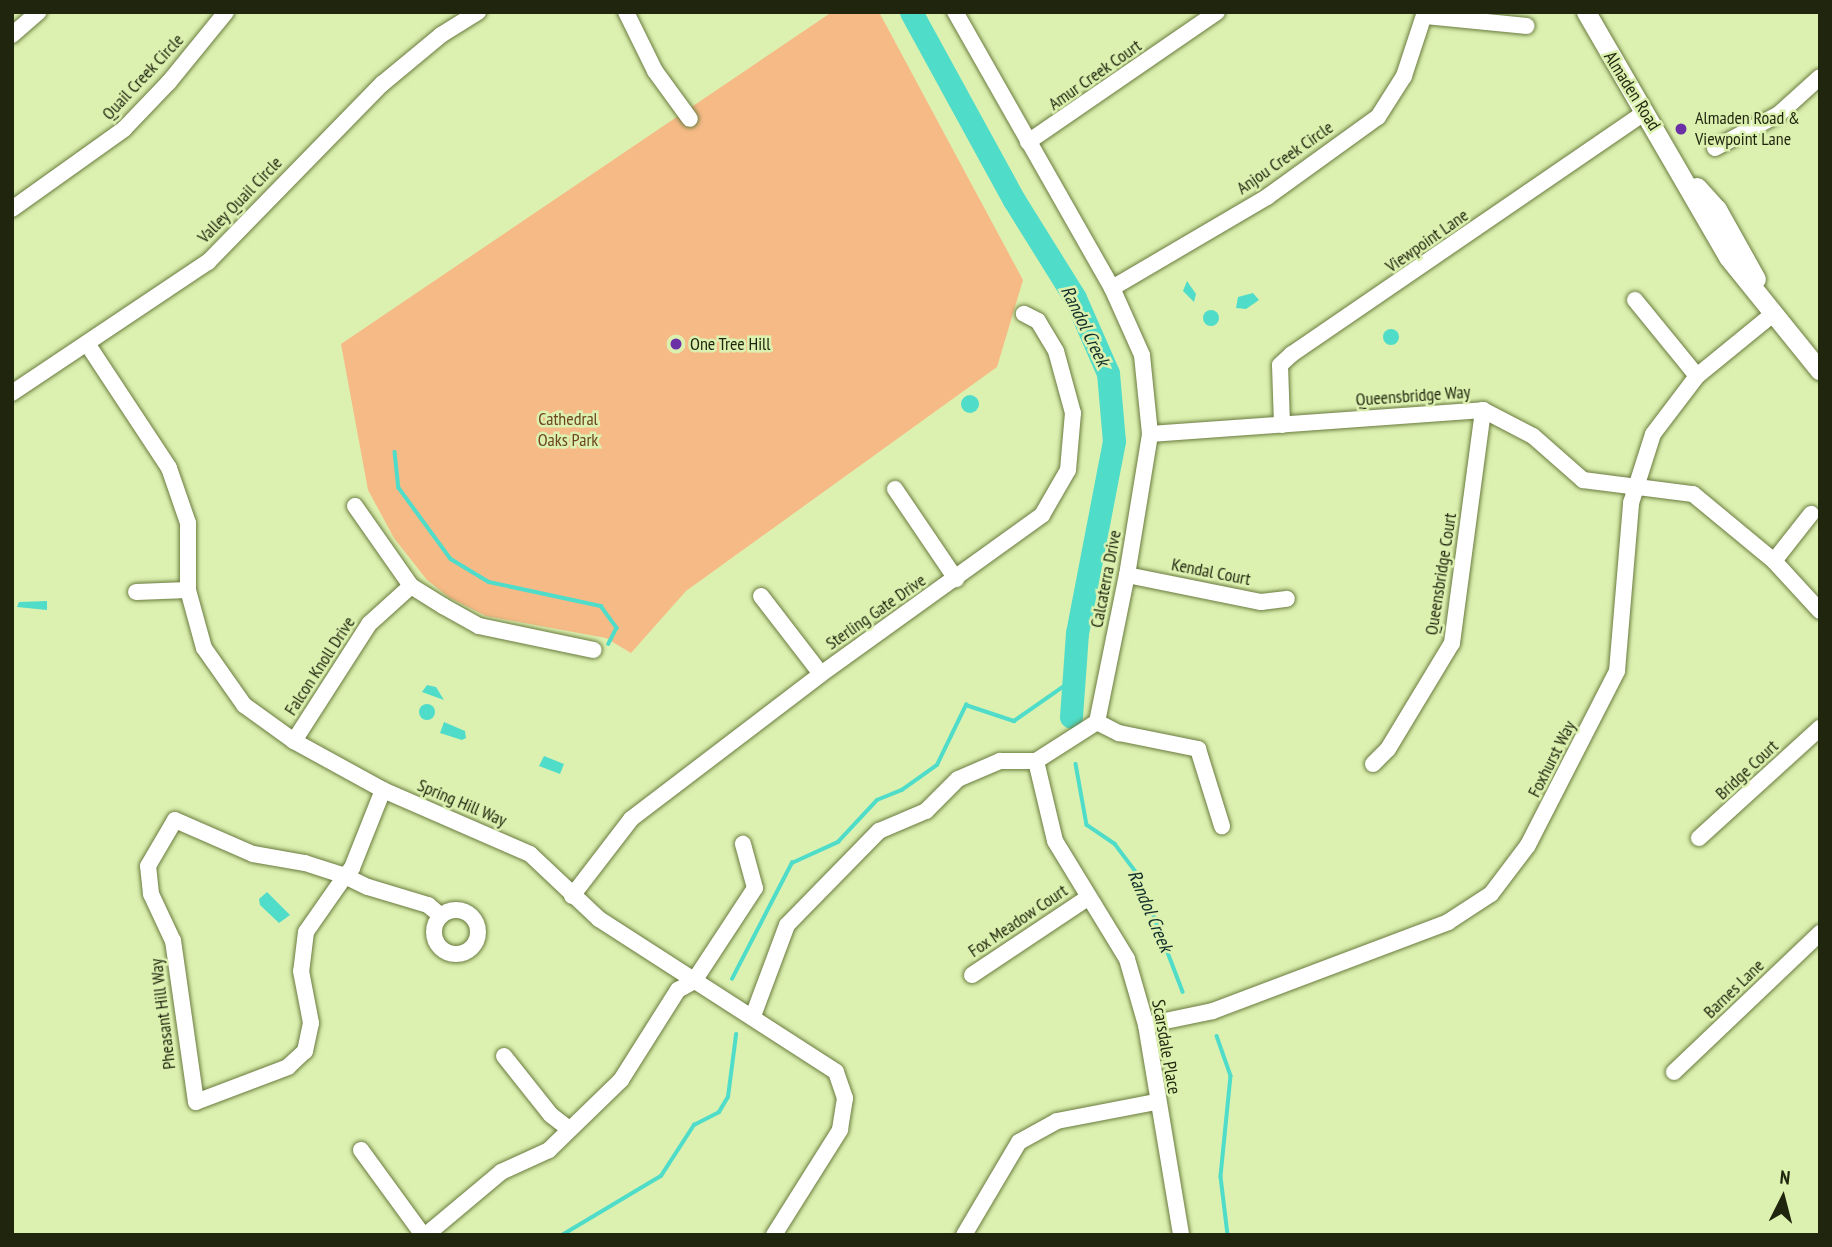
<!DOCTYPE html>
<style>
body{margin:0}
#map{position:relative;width:1832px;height:1247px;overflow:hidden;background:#dcf1b0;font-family:"PT Sans Narrow",sans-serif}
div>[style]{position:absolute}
.green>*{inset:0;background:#f6ba86}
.water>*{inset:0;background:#4fdcc9}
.round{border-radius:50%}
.stream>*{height:3.5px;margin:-1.75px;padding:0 1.75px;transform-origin:1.75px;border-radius:1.75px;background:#4fdcc9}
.river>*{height:23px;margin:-11.5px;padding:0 11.5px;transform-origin:11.5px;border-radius:11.5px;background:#4fdcc9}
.roads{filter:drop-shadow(0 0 2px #6a7b3f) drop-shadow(0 0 2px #6a7b3f)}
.minor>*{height:16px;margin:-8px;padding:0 8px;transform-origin:8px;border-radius:8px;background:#fff}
.minor>.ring{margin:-8px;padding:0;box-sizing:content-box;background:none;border:16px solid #fff;border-radius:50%}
.tertiary>*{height:19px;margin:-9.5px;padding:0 9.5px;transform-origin:9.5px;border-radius:9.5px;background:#fff}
.dots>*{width:19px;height:19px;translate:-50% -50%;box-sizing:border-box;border:4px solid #dcf1b0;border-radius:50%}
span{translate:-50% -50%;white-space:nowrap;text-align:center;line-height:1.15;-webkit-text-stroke:5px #dcf1b0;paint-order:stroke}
.street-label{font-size:18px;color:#1f260d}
.poi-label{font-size:18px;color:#1f260d}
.left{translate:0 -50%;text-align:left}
.park-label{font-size:18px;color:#6d4621}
.water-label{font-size:19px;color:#12302b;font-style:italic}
.frame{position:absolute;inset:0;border:14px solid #1f260d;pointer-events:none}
.north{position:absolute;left:1748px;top:1163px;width:70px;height:70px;-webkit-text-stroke:5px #dcf1b0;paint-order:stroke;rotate:6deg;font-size:19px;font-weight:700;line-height:28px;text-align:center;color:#1f260d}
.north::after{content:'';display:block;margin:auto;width:24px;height:32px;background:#1f260d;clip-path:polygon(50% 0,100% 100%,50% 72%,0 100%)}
</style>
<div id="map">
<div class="green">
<div style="clip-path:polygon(832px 12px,879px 12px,1023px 280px,997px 367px,686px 591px,631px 653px,606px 638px,486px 616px,450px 598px,427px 580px,394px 538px,368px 490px,341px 344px)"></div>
</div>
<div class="water">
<div style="clip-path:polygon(1187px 281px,1196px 294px,1194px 302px,1183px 291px)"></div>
<div style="clip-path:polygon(1253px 293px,1259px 300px,1246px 309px,1236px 308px,1238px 297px)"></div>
<div class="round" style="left:1203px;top:310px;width:16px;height:16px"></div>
<div class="round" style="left:1383px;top:329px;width:16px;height:16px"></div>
<div class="round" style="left:961px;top:395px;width:18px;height:18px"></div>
<div style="clip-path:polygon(47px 601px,47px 610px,17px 607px,19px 602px)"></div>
<div style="clip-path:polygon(427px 685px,436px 687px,444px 700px,422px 692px)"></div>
<div class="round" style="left:419px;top:704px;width:16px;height:16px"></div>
<div style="clip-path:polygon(444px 722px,465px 731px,466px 738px,462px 740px,440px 733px)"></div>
<div style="clip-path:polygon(544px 756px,564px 764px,560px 774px,539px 766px)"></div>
<div style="clip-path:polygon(267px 892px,290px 915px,279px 923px,260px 905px,259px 899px)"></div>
</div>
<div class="stream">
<div style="left:395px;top:452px;width:36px;rotate:84deg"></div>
<div style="left:399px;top:488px;width:88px;rotate:53.8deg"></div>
<div style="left:451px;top:559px;width:44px;rotate:31.2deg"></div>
<div style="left:489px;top:582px;width:115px;rotate:12.1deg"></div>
<div style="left:601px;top:606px;width:27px;rotate:54deg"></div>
<div style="left:617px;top:628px;width:18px;rotate:117deg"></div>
<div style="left:1076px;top:764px;width:62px;rotate:79.8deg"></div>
<div style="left:1087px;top:825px;width:34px;rotate:34deg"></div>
<div style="left:1115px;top:844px;width:38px;rotate:53deg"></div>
<div style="left:1138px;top:874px;width:126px;rotate:69.1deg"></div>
<div style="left:732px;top:979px;width:131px;rotate:-62.7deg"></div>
<div style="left:792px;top:863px;width:51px;rotate:-24.5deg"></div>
<div style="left:838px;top:842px;width:57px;rotate:-47.1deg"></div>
<div style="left:877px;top:800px;width:27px;rotate:-22deg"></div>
<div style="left:902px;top:790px;width:43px;rotate:-35.5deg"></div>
<div style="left:937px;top:765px;width:67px;rotate:-64.2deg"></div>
<div style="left:966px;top:705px;width:51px;rotate:18.4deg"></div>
<div style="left:1014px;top:721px;width:77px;rotate:-34.9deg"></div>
<div style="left:1217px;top:1036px;width:42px;rotate:70.7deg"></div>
<div style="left:1231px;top:1076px;width:101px;rotate:95.7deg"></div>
<div style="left:1221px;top:1177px;width:58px;rotate:83.1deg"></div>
<div style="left:562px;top:1235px;width:115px;rotate:-30.8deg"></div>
<div style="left:661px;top:1176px;width:61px;rotate:-57.1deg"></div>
<div style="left:694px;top:1125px;width:28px;rotate:-27deg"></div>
<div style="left:719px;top:1112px;width:17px;rotate:-59deg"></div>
<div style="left:728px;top:1097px;width:63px;rotate:-82.6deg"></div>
</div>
<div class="river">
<div style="left:911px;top:12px;width:214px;rotate:61.3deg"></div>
<div style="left:1014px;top:200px;width:115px;rotate:58.1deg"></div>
<div style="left:1075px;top:298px;width:82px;rotate:66.3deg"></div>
<div style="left:1108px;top:373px;width:68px;rotate:85deg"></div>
<div style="left:1114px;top:441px;width:196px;rotate:100.9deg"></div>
<div style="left:1077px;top:633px;width:84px;rotate:94.1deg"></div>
</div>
<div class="roads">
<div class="minor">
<div style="left:626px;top:12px;width:66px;rotate:63.8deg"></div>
<div style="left:655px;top:71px;width:59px;rotate:53.9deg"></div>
<div style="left:1426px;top:16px;width:101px;rotate:5.7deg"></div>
<div style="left:12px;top:35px;width:35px;rotate:-41deg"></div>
<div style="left:1028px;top:142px;width:229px;rotate:-34.5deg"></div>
<div style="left:1715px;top:148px;width:72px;rotate:-28deg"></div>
<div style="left:1779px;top:114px;width:55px;rotate:-42.1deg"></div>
<div style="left:12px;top:209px;width:138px;rotate:-35.5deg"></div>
<div style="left:124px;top:129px;width:65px;rotate:-46.2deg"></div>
<div style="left:169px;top:82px;width:90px;rotate:-50.8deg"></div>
<div style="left:1112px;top:288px;width:180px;rotate:-30.4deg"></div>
<div style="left:1267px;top:197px;width:137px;rotate:-35.8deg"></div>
<div style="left:1378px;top:117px;width:49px;rotate:-57.6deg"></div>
<div style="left:1404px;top:76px;width:67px;rotate:-71.8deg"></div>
<div style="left:1635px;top:300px;width:98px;rotate:50.8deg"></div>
<div style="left:88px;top:345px;width:147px;rotate:56.6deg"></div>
<div style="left:169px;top:468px;width:58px;rotate:70.9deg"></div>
<div style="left:188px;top:523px;width:67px;rotate:90deg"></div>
<div style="left:188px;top:590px;width:60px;rotate:74.6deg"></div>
<div style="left:204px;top:648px;width:70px;rotate:54.9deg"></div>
<div style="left:244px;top:705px;width:62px;rotate:35.8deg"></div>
<div style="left:294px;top:741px;width:102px;rotate:28.8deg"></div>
<div style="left:383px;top:790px;width:160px;rotate:23.5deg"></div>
<div style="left:530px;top:854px;width:95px;rotate:43.3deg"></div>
<div style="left:599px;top:919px;width:282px;rotate:32.8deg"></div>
<div style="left:836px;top:1072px;width:28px;rotate:71deg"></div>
<div style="left:845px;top:1098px;width:32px;rotate:99deg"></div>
<div style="left:840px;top:1130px;width:124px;rotate:122.2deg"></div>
<div style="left:12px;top:393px;width:236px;rotate:-33.8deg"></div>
<div style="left:208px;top:262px;width:249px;rotate:-45.7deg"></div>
<div style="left:382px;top:84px;width:77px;rotate:-39.7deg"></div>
<div style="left:441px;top:35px;width:44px;rotate:-31.9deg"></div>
<div style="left:1282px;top:425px;width:60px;rotate:-91.9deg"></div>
<div style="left:1280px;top:365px;width:16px;rotate:-43deg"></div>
<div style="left:1292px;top:354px;width:428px;rotate:-34.4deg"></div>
<div style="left:1150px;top:434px;width:334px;rotate:-4.1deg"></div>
<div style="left:1483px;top:410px;width:56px;rotate:27.5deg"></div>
<div style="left:1533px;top:436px;width:67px;rotate:41.3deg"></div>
<div style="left:1583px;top:480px;width:111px;rotate:7.3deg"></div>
<div style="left:1693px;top:494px;width:105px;rotate:39.6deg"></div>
<div style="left:1774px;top:561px;width:68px;rotate:47.4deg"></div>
<div style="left:895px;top:489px;width:109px;rotate:55.9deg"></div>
<div style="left:355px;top:506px;width:98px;rotate:55deg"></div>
<div style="left:411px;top:586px;width:38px;rotate:32deg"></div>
<div style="left:443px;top:606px;width:41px;rotate:29.1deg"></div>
<div style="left:479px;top:626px;width:117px;rotate:11.8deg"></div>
<div style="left:1774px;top:561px;width:60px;rotate:-51.8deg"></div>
<div style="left:1127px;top:575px;width:137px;rotate:11.4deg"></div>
<div style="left:1261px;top:602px;width:26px;rotate:-7deg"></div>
<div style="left:136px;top:592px;width:52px;rotate:-2.2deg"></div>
<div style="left:761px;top:596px;width:98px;rotate:52.4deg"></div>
<div style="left:1097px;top:722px;width:25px;rotate:27deg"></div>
<div style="left:1119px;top:733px;width:81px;rotate:11.4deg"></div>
<div style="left:1198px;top:749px;width:81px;rotate:72.7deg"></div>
<div style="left:294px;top:741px;width:139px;rotate:-57.3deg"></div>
<div style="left:369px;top:624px;width:57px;rotate:-42.1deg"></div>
<div style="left:1036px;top:761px;width:82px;rotate:76.6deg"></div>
<div style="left:1055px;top:841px;width:138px;rotate:58.6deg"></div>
<div style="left:1127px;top:959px;width:69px;rotate:73.9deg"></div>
<div style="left:1146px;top:1025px;width:213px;rotate:80.5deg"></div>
<div style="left:1373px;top:764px;width:21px;rotate:-45deg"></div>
<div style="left:1388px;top:749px;width:124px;rotate:-58.9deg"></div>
<div style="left:1452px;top:643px;width:235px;rotate:-82.4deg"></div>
<div style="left:383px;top:790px;width:84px;rotate:111.7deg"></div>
<div style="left:352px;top:868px;width:11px;rotate:131deg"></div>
<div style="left:345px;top:876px;width:68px;rotate:124.9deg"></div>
<div style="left:306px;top:932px;width:39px;rotate:97deg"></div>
<div style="left:301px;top:971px;width:53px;rotate:79.1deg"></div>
<div style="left:311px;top:1023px;width:29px;rotate:102deg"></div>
<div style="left:305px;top:1051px;width:23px;rotate:137deg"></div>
<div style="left:288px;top:1067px;width:98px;rotate:159.2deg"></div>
<div style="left:196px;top:1102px;width:163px;rotate:-98.1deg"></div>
<div style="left:173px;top:941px;width:52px;rotate:-115.1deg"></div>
<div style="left:151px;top:894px;width:28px;rotate:-96deg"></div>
<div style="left:148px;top:866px;width:53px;rotate:-59.6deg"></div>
<div style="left:175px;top:820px;width:85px;rotate:23.6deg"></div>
<div style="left:253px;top:854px;width:53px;rotate:9.8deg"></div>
<div style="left:305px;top:863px;width:42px;rotate:18deg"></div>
<div style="left:345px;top:876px;width:25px;rotate:26deg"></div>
<div style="left:368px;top:887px;width:63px;rotate:16.7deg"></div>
<div style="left:428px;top:905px;width:17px;rotate:40deg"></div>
<div style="left:1699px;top:838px;width:164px;rotate:-42.3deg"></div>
<div style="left:572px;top:896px;width:97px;rotate:-52.5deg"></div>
<div style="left:631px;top:819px;width:239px;rotate:-37.3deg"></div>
<div style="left:821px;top:674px;width:272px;rotate:-35.7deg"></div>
<div style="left:1042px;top:515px;width:52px;rotate:-60deg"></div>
<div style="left:1068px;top:470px;width:57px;rotate:-85deg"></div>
<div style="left:1073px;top:413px;width:64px;rotate:-105.3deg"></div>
<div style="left:1056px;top:351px;width:35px;rotate:-121deg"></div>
<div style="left:1038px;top:321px;width:16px;rotate:-153deg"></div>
<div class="ring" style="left:434px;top:910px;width:28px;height:28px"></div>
<div style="left:972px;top:975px;width:137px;rotate:-33.7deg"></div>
<div style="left:753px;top:1016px;width:97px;rotate:-69.5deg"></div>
<div style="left:787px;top:925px;width:132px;rotate:-45.6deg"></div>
<div style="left:879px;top:831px;width:51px;rotate:-23.1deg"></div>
<div style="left:926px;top:811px;width:45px;rotate:-45deg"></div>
<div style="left:958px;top:779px;width:46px;rotate:-23.2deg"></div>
<div style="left:1000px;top:761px;width:36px"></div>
<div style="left:1036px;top:761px;width:72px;rotate:-32.6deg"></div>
<div style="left:1097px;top:722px;width:150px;rotate:-78.5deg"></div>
<div style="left:1127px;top:575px;width:143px;rotate:-80.7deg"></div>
<div style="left:1150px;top:434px;width:79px;rotate:-95.8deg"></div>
<div style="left:1142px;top:355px;width:73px;rotate:-114.1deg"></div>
<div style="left:1112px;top:288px;width:318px;rotate:-119.6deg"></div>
<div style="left:1146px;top:1025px;width:68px;rotate:-11.8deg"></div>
<div style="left:1213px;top:1011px;width:251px;rotate:-20.7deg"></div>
<div style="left:1448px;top:922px;width:51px;rotate:-33.1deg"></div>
<div style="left:1491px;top:894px;width:61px;rotate:-52.9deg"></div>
<div style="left:1528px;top:845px;width:195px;rotate:-62.9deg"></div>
<div style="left:1617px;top:671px;width:169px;rotate:-85.2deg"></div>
<div style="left:1631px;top:503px;width:72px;rotate:-72.3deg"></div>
<div style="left:1653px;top:434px;width:73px;rotate:-52.8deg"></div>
<div style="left:1697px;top:376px;width:98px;rotate:-39.2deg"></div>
<div style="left:504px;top:1056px;width:75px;rotate:51.5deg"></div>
<div style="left:551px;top:1115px;width:23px;rotate:38deg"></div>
<div style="left:1674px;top:1072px;width:202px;rotate:-43.6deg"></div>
<div style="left:361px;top:1150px;width:105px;rotate:53.9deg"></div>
<div style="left:426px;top:1235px;width:98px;rotate:-40deg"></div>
<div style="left:501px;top:1172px;width:53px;rotate:-24.6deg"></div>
<div style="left:549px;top:1150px;width:100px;rotate:-44.2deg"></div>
<div style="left:621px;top:1080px;width:107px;rotate:-57.7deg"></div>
<div style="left:678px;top:990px;width:18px;rotate:-29deg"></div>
<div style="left:694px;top:981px;width:111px;rotate:-56.7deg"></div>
<div style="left:755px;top:888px;width:46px;rotate:-105.3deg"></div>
<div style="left:964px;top:1235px;width:108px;rotate:-59.4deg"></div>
<div style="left:1019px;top:1142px;width:43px;rotate:-28.9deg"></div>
<div style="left:1057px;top:1121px;width:101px;rotate:-10.9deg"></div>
</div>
<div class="tertiary">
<div style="left:1586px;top:12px;width:283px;rotate:59.9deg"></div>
<div style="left:1728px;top:257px;width:146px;rotate:51.1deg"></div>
<div style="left:1697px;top:187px;width:30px;rotate:48deg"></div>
<div style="left:1717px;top:209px;width:80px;rotate:60.9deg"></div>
</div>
</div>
<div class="dots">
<div style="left:1681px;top:129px;background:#6b30a6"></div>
<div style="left:676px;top:344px;background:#6b30a6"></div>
</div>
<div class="street-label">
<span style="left:1095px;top:75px;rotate:-35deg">Amur Creek Court</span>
<span style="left:143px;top:77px;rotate:-47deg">Quail Creek Circle</span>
<span style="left:1632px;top:91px;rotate:58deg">Almaden Road</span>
<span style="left:1285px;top:158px;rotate:-35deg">Anjou Creek Circle</span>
<span style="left:240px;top:200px;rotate:-46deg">Valley Quail Circle</span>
<span style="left:1427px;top:241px;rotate:-35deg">Viewpoint Lane</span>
<span style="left:1413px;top:396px;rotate:-4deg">Queensbridge Way</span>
<span style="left:1211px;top:572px;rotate:11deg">Kendal Court</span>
<span style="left:1441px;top:574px;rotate:-81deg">Queensbridge Court</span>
<span style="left:1106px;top:579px;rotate:-79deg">Calcaterra Drive</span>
<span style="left:876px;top:612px;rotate:-35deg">Sterling Gate Drive</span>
<span style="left:320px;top:666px;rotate:-57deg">Falcon Knoll Drive</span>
<span style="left:1552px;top:759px;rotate:-63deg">Foxhurst Way</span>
<span style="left:1747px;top:770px;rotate:-43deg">Bridge Court</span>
<span style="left:462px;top:803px;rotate:23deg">Spring Hill Way</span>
<span style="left:1018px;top:921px;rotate:-34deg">Fox Meadow Court</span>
<span style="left:1734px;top:989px;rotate:-44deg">Barnes Lane</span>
<span style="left:163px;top:1014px;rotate:-97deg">Pheasant Hill Way</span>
<span style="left:1166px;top:1047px;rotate:80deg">Scarsdale Place</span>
</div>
<div class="poi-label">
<span class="left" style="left:1695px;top:129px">Almaden Road &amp;<br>Viewpoint Lane</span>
<span class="left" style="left:690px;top:344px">One Tree Hill</span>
</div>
<div class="park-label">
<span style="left:568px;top:430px">Cathedral<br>Oaks Park</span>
</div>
<div class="water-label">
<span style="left:1085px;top:326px;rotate:64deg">Randol Creek</span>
<span style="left:1150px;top:911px;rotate:67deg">Randol Creek</span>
</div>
<div class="frame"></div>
<div class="north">N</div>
</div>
